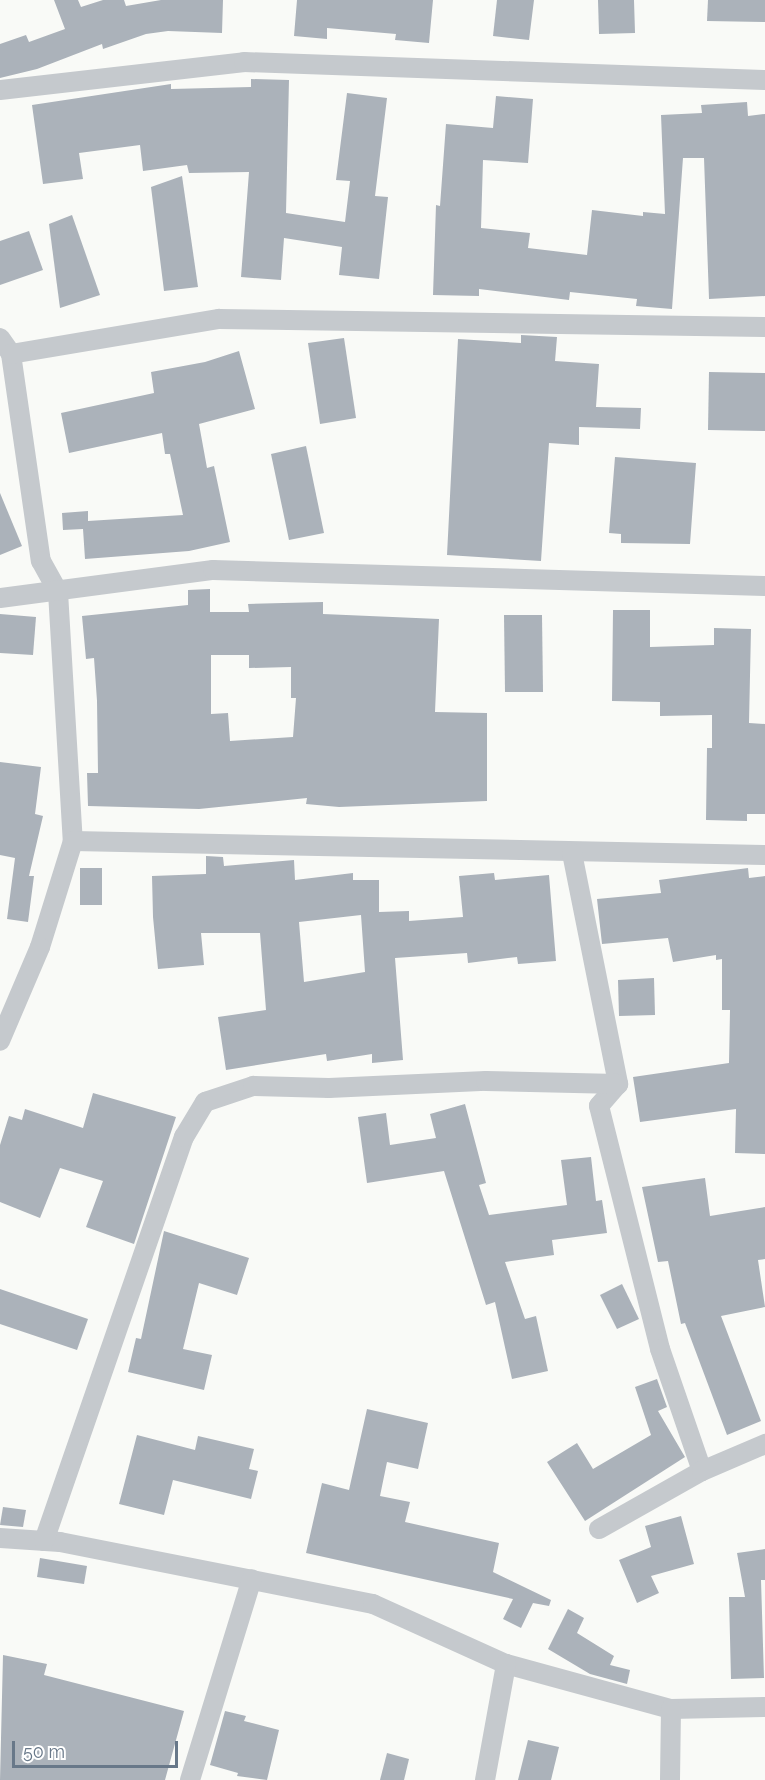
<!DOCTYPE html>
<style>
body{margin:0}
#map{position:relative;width:765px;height:1780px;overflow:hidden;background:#f9faf7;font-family:Raleway,sans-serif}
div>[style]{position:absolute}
.building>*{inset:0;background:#abb2ba}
.minor>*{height:20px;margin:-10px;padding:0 10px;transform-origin:10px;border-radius:10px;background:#c5c9cd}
span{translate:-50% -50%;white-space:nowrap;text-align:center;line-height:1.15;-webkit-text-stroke:6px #fff;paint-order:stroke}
.scale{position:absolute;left:12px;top:1741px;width:166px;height:27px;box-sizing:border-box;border:3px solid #687889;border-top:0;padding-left:8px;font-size:18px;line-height:21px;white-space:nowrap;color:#687889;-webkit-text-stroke:4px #fff;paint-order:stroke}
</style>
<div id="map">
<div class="building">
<div style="clip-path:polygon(54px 0,78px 0,81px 7px,103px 0,124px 0,126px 6px,161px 0,223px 0,222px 33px,168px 31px,146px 34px,103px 49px,102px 44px,37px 69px,0 78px,0 44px,26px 35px,29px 42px,65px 29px)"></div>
<div style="clip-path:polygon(297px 0,433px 0,429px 43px,395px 40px,396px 34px,327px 28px,327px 39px,294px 36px)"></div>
<div style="clip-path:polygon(497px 0,534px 0,529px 40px,493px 36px)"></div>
<div style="clip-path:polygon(598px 0,634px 0,635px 33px,599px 34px)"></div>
<div style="clip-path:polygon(708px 0,765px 0,765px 22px,707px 21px)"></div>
<div style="clip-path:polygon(251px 79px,289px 80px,286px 213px,345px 222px,350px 181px,336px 180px,347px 93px,387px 98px,375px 196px,388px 197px,379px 279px,339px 275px,342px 247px,284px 238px,281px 280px,241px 277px,249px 172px,189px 173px,187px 165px,143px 171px,140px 145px,79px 153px,83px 179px,43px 184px,32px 105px,171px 84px,171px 89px,251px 87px)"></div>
<div style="clip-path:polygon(496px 96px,533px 99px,528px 163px,483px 160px,481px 228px,530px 233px,528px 248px,587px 255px,592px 210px,643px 216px,643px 212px,665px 214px,661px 115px,702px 113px,701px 105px,747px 102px,748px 116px,765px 114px,765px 296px,709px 299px,704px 158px,683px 158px,672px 309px,636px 306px,637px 299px,570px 292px,569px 300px,479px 289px,479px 296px,433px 295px,436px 205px,440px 206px,446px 124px,493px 128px)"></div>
<div style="clip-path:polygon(182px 176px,198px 287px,164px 291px,151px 187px)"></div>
<div style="clip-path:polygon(72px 215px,100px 295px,60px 308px,49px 224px)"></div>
<div style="clip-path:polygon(29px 231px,43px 270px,0 285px,0 241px)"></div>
<div style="clip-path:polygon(521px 335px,557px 337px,555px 361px,599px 364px,596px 407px,641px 408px,640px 429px,579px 427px,579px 445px,549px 443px,541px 561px,447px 555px,458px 339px,521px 343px)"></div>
<div style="clip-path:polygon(344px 338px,356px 418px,320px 424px,308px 343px)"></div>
<div style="clip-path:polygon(239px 351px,255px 409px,199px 424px,207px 468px,214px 466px,230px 542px,189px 551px,85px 559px,83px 529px,63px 530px,62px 513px,88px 511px,88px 521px,183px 515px,170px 454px,165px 454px,162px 433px,69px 453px,61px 413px,154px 393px,151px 372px,205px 362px)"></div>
<div style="clip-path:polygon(709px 372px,765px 373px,765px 431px,708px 430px)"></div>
<div style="clip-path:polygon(306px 446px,324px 533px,289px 540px,271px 454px)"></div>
<div style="clip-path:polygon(615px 457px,696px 463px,690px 544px,621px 543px,621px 534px,609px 533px)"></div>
<div style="clip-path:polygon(0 493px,22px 546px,0 555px)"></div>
<div style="clip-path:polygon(evenodd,210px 589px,210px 612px,249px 612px,248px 604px,323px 602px,323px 614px,439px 619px,435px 712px,487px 713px,487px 801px,339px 807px,306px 804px,307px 798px,199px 809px,88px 806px,87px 773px,98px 773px,97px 701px,94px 658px,86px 659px,82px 616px,188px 605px,188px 590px,210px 589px,211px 655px,249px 655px,249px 668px,291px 667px,291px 698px,296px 698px,293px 737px,230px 741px,228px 713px,211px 714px,211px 655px)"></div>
<div style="clip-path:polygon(613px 610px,650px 610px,650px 647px,714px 645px,714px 628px,751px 629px,749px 723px,765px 724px,765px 814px,747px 814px,747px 821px,706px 820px,707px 748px,712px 748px,712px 715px,660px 716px,660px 702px,612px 701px)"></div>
<div style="clip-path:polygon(0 614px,36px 617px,33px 655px,0 653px)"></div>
<div style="clip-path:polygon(504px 615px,542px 615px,543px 692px,505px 692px)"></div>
<div style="clip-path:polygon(0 762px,41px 767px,35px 814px,43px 816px,29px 876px,34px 876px,28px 922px,7px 919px,15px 858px,0 855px)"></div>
<div style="clip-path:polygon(evenodd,206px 856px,223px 857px,224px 866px,294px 860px,295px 880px,353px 873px,353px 880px,379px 880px,379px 912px,409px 911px,409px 921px,463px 917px,459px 876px,494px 873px,495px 880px,549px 875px,556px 961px,518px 964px,517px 957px,468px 963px,467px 953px,395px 958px,403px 1060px,372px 1063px,372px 1054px,327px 1061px,326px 1054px,226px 1070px,218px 1017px,266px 1010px,260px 933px,201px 933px,204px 965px,158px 969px,153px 917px,152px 876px,206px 874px,206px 856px,361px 915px,365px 972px,304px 982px,299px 922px,361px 915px)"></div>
<div style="clip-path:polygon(80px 868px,102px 868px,102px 905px,80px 905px)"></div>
<div style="clip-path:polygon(748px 868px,749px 878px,765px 876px,765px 1154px,735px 1153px,736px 1109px,640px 1122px,633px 1077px,729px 1063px,730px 1010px,722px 1010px,722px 959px,716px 960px,716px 955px,673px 962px,668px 938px,602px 944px,597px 899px,661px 893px,659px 880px)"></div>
<div style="clip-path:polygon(654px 978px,655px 1015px,619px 1016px,618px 980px)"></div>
<div style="clip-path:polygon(93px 1093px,176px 1117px,134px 1244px,86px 1227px,103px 1181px,60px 1168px,40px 1218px,0 1202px,0 1145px,9px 1116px,22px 1120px,25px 1109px,83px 1128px)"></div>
<div style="clip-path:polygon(465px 1104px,486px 1183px,479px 1185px,489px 1215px,567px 1205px,561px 1160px,591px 1157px,596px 1201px,602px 1200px,607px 1233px,552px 1240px,554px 1255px,505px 1262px,525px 1319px,536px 1316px,548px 1371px,512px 1379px,495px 1302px,486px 1305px,444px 1171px,367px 1183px,358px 1117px,386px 1113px,390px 1145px,436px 1138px,430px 1114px)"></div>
<div style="clip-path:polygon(705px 1178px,710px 1216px,765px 1207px,765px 1259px,758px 1260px,765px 1307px,721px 1316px,761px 1421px,727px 1435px,685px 1323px,681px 1324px,668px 1261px,658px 1262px,642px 1187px)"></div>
<div style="clip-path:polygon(164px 1231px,249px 1258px,237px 1295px,199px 1283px,183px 1349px,212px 1355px,204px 1390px,128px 1372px,136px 1338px,141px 1339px)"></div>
<div style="clip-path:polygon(622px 1284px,639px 1319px,617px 1329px,600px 1295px)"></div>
<div style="clip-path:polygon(0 1289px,88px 1319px,77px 1350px,0 1324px)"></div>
<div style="clip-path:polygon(657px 1379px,667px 1407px,658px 1411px,685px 1457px,585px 1521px,547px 1462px,577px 1443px,593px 1469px,651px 1435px,635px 1387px)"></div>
<div style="clip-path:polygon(367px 1409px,428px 1423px,418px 1469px,387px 1462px,380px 1496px,410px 1502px,405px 1522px,499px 1543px,493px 1572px,551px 1600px,549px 1606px,533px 1603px,521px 1628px,503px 1619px,513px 1599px,306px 1553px,322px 1483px,349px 1490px)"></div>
<div style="clip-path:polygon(137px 1435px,195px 1450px,198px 1436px,254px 1449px,249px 1469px,258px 1471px,251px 1499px,173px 1480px,164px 1515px,119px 1504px)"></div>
<div style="clip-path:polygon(3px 1507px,26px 1510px,23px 1527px,0 1525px)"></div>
<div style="clip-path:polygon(681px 1516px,694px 1564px,651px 1576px,659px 1593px,637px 1603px,619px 1560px,651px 1547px,645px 1526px)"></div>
<div style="clip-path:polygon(765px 1549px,765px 1580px,761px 1580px,764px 1678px,731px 1679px,729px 1597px,745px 1597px,737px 1553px)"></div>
<div style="clip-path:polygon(40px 1558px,87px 1566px,84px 1584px,37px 1577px)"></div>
<div style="clip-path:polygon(568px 1609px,584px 1618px,577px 1633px,614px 1656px,610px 1665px,630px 1670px,627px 1684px,590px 1674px,548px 1649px)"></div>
<div style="clip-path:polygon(3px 1655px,47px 1664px,44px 1675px,184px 1711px,165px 1780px,0 1780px)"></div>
<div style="clip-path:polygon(225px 1711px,246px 1716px,244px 1721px,279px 1730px,267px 1780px,237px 1776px,238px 1773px,210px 1765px)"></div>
<div style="clip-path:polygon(528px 1740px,559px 1747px,551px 1780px,518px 1780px)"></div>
<div style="clip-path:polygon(387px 1753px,409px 1759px,404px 1780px,380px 1780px)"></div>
</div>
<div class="minor">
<div style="left:0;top:90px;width:246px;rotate:-6.5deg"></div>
<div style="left:244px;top:62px;width:521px;rotate:1.98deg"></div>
<div style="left:0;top:338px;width:19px;rotate:55deg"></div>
<div style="left:11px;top:354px;width:209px;rotate:81.8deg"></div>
<div style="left:41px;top:561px;width:35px;rotate:61deg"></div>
<div style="left:58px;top:592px;width:249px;rotate:86.6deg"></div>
<div style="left:73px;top:841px;width:111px;rotate:107.3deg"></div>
<div style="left:40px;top:947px;width:102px;rotate:113.1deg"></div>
<div style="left:11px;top:354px;width:211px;rotate:-9.6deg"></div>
<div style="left:219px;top:319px;width:546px;rotate:0.84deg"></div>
<div style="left:0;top:598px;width:215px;rotate:-7.5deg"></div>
<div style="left:213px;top:570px;width:552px;rotate:1.66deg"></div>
<div style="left:73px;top:841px;width:692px;rotate:1.16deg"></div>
<div style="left:572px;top:853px;width:236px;rotate:78.7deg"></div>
<div style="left:618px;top:1084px;width:29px;rotate:131deg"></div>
<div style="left:599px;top:1106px;width:251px;rotate:75.9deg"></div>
<div style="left:660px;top:1349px;width:129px;rotate:71deg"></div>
<div style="left:599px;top:1529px;width:118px;rotate:-29.4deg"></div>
<div style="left:702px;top:1471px;width:69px;rotate:-23.2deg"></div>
<div style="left:0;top:1538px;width:60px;rotate:3.8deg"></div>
<div style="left:60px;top:1542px;width:319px;rotate:11.2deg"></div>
<div style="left:373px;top:1604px;width:146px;rotate:24.3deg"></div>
<div style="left:506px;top:1664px;width:171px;rotate:15.3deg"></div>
<div style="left:671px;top:1709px;width:94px;rotate:-1.2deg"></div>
<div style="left:44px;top:1541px;width:428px;rotate:-70.9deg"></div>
<div style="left:184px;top:1137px;width:41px;rotate:-59deg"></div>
<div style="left:205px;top:1102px;width:51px;rotate:-18.4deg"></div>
<div style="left:253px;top:1086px;width:76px;rotate:1.5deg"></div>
<div style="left:329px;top:1088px;width:157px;rotate:-2.6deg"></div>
<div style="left:486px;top:1081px;width:132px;rotate:1.3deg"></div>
<div style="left:190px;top:1780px;width:210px;rotate:-72.9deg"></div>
<div style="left:485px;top:1780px;width:118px;rotate:-79.7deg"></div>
<div style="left:670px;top:1780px;width:71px;rotate:-89.2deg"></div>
</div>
<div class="scale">50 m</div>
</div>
